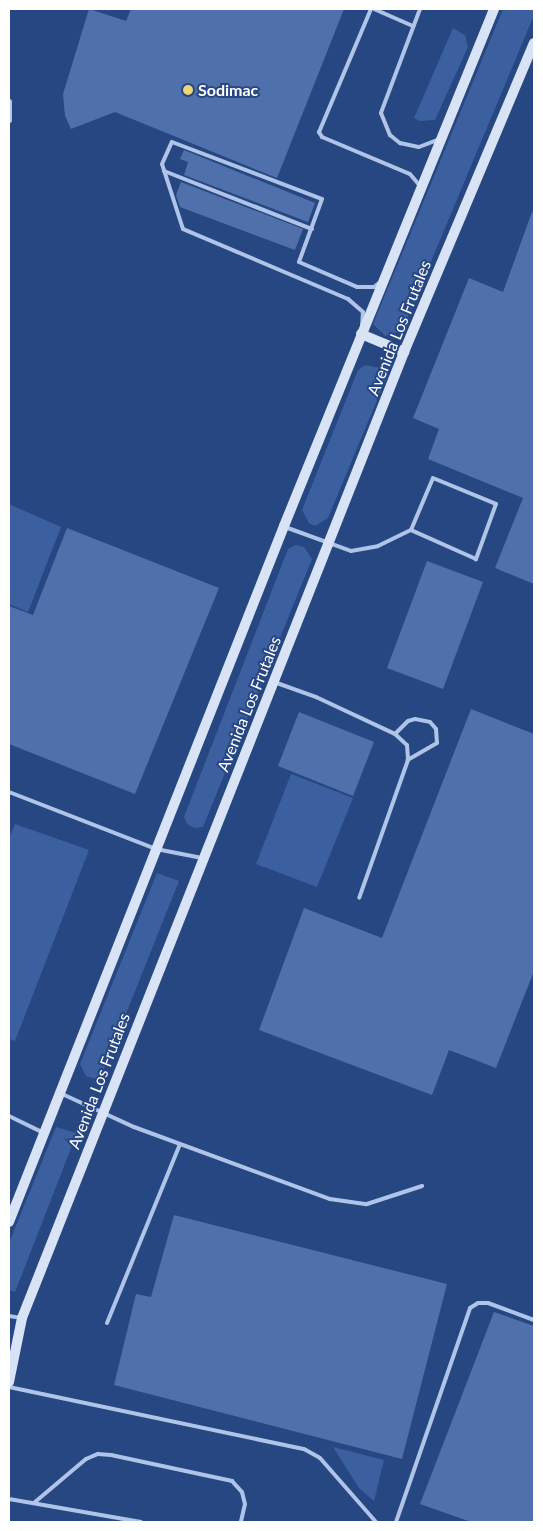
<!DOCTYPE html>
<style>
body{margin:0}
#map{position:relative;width:543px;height:1531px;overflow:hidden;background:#274782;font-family:Lato,sans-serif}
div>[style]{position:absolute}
.green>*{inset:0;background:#3c5f9f}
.building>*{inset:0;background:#4f70aa}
.lane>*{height:4px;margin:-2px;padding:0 2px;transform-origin:2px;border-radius:2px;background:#afc4e7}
.street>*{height:5px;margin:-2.5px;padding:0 2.5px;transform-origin:2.5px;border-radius:2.5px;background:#afc4e7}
.secondary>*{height:10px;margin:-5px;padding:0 5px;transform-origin:5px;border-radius:5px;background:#d9e3f6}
.dots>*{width:14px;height:14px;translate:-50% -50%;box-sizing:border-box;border:2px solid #274782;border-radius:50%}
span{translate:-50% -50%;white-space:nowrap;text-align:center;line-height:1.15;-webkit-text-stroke:4px #274782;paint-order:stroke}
.poi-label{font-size:16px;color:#fff;font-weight:700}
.left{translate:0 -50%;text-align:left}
.street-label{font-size:16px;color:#fff}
.frame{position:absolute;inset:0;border:10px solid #fff;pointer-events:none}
</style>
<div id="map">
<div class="green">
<div style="clip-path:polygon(503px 9px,534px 9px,534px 15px,402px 331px,385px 336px,373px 324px)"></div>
<div style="clip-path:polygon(453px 28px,465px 35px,468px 47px,435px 120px,420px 121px,414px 118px)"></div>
<div style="clip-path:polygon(365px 365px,380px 368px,385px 381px,328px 518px,315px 526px,309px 523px,302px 510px,358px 370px)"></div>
<div style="clip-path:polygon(9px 504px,61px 527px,28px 612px,9px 604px)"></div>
<div style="clip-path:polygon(296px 545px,304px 547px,312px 559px,203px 827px,195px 828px,187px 824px,184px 817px,288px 549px)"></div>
<div style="clip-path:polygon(291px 774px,353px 798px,317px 887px,256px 864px)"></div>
<div style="clip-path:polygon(15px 824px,89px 850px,15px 1041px,9px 1039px,9px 838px)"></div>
<div style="clip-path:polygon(157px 873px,179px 881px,102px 1074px,96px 1079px,86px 1076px,80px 1064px)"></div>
<div style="clip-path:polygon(56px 1127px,77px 1133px,15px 1292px,9px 1290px,9px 1243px)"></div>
<div style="clip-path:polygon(333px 1447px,384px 1460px,374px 1501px,359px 1488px)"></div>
</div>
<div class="building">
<div style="clip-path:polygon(89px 9px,126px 21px,131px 9px,344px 9px,277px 178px,115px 112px,71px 129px,65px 116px,63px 94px)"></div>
<div style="clip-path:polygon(184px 150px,315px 203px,308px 222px,184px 175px,188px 162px,180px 159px)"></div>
<div style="clip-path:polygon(181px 182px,303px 229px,295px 250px,180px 207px,176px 195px)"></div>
<div style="clip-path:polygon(532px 212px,534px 212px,534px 584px,495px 568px,523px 498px,428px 459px,439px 429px,413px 418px,469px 278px,503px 292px)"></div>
<div style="clip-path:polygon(67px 528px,219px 588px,135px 794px,9px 744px,9px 606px,33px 615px)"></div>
<div style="clip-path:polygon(427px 561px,483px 582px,443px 689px,387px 668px)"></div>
<div style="clip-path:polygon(471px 709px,534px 734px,534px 971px,496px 1068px,449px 1050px,432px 1095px,259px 1030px,304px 908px,382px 938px)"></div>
<div style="clip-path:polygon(299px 712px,374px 742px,353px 796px,278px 766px)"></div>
<div style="clip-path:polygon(174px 1215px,447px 1284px,402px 1459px,114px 1385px,136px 1294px,151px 1297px)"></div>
<div style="clip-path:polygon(494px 1312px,534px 1326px,534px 1522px,471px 1522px,420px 1504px)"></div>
</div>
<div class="lane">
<div style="left:371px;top:9px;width:134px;rotate:112.9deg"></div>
<div style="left:319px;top:132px;width:6px;rotate:59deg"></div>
<div style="left:322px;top:137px;width:95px;rotate:22.8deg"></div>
<div style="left:410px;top:174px;width:17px;rotate:50deg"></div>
<div style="left:374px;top:9px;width:43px;rotate:23.6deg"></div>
<div style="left:420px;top:9px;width:111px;rotate:110.6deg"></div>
<div style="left:381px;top:113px;width:24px;rotate:68deg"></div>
<div style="left:390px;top:135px;width:13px;rotate:39deg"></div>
<div style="left:400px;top:143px;width:19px;rotate:12deg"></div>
<div style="left:419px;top:147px;width:22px;rotate:-21deg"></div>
<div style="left:164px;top:171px;width:159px;rotate:21.4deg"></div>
<div style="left:362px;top:326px;width:14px;rotate:-86deg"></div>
<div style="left:363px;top:312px;width:20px;rotate:-139deg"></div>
<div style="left:348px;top:299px;width:179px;rotate:-157deg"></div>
<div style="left:183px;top:229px;width:68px;rotate:-107.9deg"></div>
<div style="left:162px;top:164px;width:24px;rotate:-66deg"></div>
<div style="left:172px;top:142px;width:160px;rotate:20.8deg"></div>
<div style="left:322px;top:199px;width:67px;rotate:110.1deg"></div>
<div style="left:299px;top:262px;width:63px;rotate:23.3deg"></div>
<div style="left:357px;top:287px;width:17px"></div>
<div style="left:374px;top:287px;width:6px;rotate:-39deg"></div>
<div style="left:285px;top:527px;width:70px;rotate:20deg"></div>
<div style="left:351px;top:551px;width:27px;rotate:-10deg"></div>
<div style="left:378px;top:546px;width:37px;rotate:-26deg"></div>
<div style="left:411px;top:530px;width:56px;rotate:-67.1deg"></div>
<div style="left:433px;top:478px;width:68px;rotate:22.4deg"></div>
<div style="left:496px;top:504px;width:59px;rotate:110deg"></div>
<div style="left:476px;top:559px;width:71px;rotate:-156deg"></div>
<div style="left:274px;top:682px;width:45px;rotate:19.7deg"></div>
<div style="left:316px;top:697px;width:87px;rotate:25.1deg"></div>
<div style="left:395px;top:734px;width:16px;rotate:43deg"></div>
<div style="left:407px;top:745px;width:15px;rotate:86deg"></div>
<div style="left:408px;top:760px;width:146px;rotate:109.5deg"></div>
<div style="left:395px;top:734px;width:18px;rotate:-45deg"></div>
<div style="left:408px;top:721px;width:7px;rotate:-16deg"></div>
<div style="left:415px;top:719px;width:15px;rotate:11deg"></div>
<div style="left:430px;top:722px;width:9px;rotate:49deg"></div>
<div style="left:436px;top:729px;width:14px;rotate:86deg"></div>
<div style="left:437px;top:743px;width:34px;rotate:150deg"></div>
<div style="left:9px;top:792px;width:158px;rotate:21.2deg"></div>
<div style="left:156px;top:849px;width:47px;rotate:11.1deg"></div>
<div style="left:60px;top:1093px;width:81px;rotate:24.7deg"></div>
<div style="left:134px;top:1127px;width:209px;rotate:20.2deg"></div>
<div style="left:330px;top:1199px;width:37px;rotate:8deg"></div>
<div style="left:367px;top:1204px;width:58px;rotate:-18.1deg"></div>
<div style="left:9px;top:1116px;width:39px;rotate:26deg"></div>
<div style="left:9px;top:1316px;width:12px;rotate:9deg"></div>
<div style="left:107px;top:1323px;width:193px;rotate:-67.8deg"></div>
<div style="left:9px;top:1387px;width:301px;rotate:11.9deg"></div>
<div style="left:304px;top:1449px;width:18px;rotate:29deg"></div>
<div style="left:320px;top:1458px;width:85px;rotate:48.8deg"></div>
<div style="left:9px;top:1499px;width:134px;rotate:9.9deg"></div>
<div style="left:35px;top:1502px;width:67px;rotate:-40.1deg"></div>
<div style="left:86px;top:1459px;width:13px;rotate:-23deg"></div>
<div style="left:98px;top:1454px;width:13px;rotate:4deg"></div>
<div style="left:111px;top:1455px;width:124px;rotate:12.1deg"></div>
<div style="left:232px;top:1481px;width:15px;rotate:48deg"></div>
<div style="left:242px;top:1492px;width:12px;rotate:76deg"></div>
<div style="left:245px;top:1504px;width:18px;rotate:103deg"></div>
<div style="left:396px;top:1522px;width:226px;rotate:-70.9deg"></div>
<div style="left:470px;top:1308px;width:9px;rotate:-32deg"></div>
<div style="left:478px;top:1303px;width:10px"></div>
<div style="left:488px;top:1303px;width:49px;rotate:20.3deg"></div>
</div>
<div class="street">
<div style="left:9px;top:101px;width:19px;rotate:90deg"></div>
</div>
<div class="secondary">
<div style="left:361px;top:334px;width:47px;rotate:22.7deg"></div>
<div style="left:9px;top:1222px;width:748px;rotate:-68.44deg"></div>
<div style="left:284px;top:526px;width:558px;rotate:-67.89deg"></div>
<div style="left:9px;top:1382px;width:65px;rotate:-78.5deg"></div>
<div style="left:22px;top:1318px;width:1039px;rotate:-68.42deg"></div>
<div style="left:404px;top:352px;width:335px;rotate:-67.2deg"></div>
</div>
<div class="dots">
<div style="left:188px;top:90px;background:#efd675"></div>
</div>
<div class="poi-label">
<span class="left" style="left:198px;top:90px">Sodimac</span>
</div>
<div class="street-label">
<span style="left:399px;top:328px;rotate:-68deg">Avenida Los Frutales</span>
<span style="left:249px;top:704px;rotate:-68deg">Avenida Los Frutales</span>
<span style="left:99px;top:1081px;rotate:-69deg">Avenida Los Frutales</span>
</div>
<div class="frame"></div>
</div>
